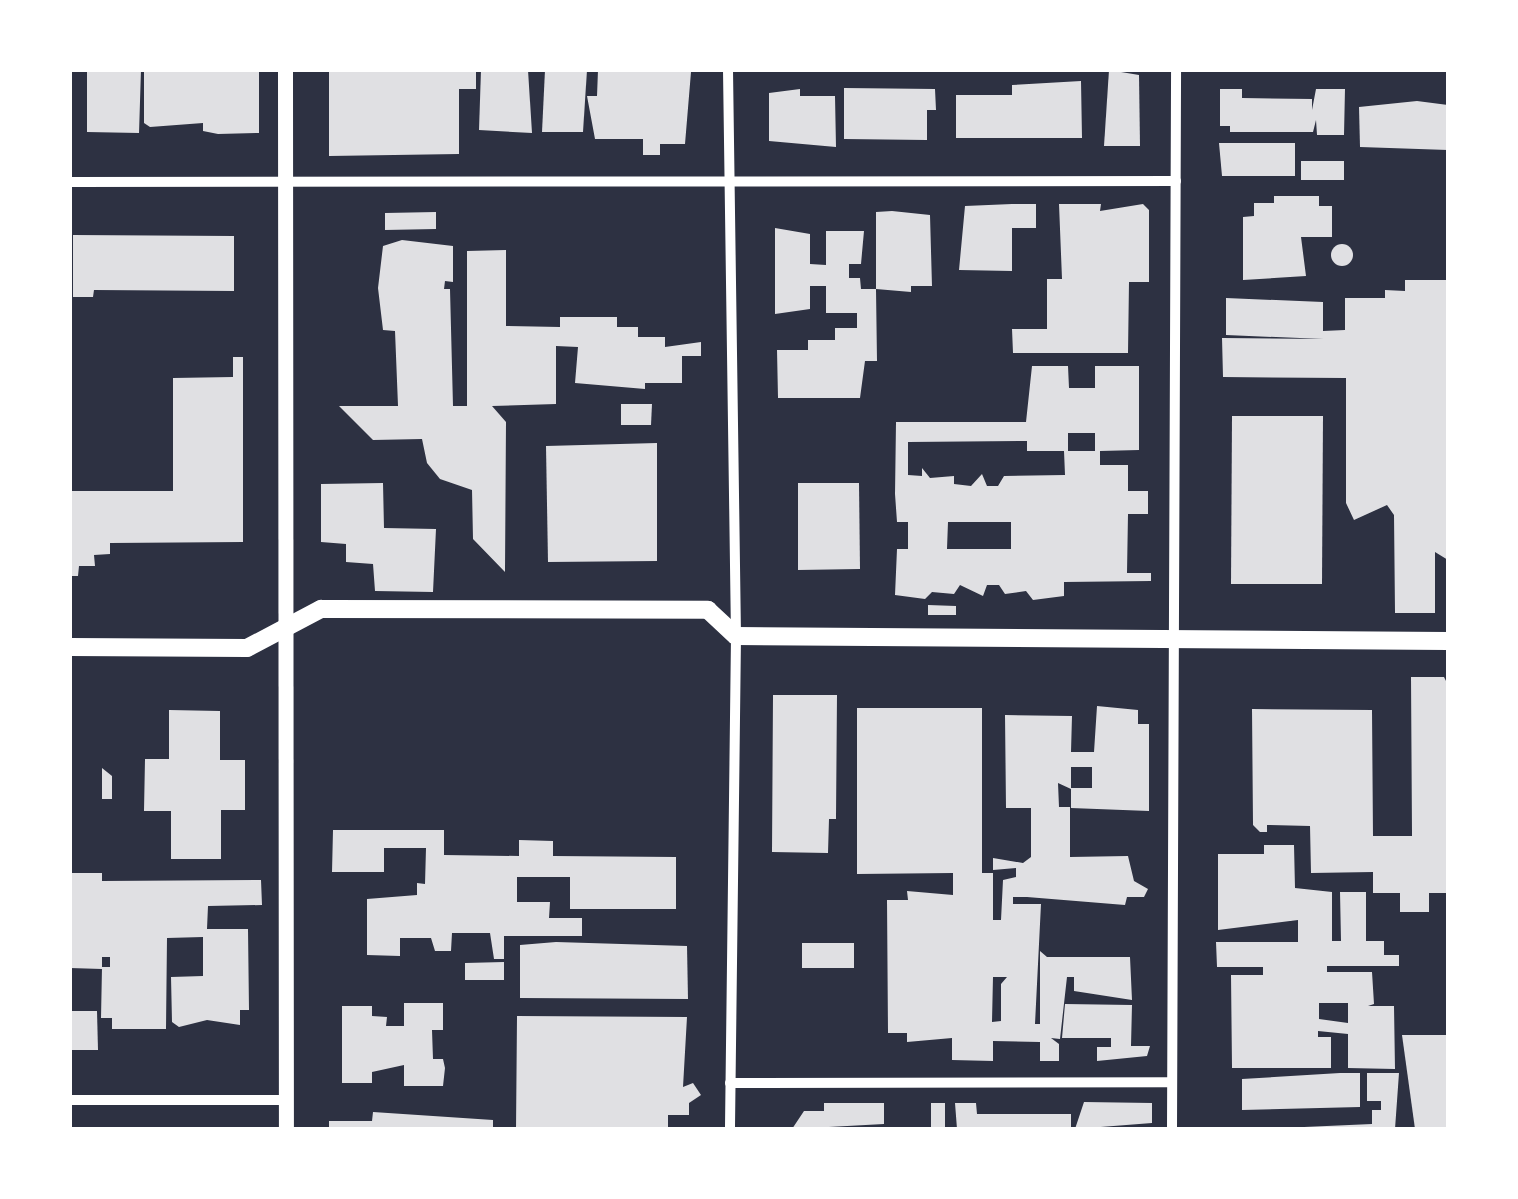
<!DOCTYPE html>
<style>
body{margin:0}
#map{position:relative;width:1518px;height:1199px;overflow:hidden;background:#2d3142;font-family:"Fira Sans Condensed",sans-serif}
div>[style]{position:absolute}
.building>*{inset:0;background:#e0e0e3}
.round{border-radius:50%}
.minor>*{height:10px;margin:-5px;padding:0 5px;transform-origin:5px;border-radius:5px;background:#fff}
.tertiary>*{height:15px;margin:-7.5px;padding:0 7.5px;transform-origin:7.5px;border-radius:7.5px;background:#fff}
.primary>*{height:18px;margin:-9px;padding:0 9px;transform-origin:9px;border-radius:9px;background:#fff}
span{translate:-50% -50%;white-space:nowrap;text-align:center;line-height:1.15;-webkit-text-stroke:9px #fff;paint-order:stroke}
.frame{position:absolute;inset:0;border:72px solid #fff;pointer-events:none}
</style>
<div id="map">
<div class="building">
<div style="clip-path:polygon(87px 70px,141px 70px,139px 133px,87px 132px)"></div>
<div style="clip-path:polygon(144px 70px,259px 70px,259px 133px,218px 134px,203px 131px,203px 123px,150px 127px,144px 123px)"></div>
<div style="clip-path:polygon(329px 70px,476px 70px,476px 89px,459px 89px,459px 154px,329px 156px)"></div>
<div style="clip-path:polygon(481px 70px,528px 70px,532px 133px,479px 130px)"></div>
<div style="clip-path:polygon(545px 70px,587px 70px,583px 132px,542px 132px)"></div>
<div style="clip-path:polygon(598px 70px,691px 72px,685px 144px,660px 144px,660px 155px,643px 155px,643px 139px,595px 139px,587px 96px,597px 96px)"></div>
<div style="clip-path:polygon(1109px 70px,1139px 75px,1140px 146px,1104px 146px)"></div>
<div style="clip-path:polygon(1081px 81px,1082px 138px,956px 138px,956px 95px,1012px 95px,1012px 85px)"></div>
<div style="clip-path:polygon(844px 88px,935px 89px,936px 110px,927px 110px,927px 140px,844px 139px)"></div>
<div style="clip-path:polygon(800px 89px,800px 96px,835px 96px,836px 147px,769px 141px,769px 93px)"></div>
<div style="clip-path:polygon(1220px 89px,1242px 89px,1242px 98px,1312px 99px,1312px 110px,1316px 89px,1345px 89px,1344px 135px,1317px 135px,1316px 120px,1313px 132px,1230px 132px,1230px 126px,1220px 126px)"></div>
<div style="clip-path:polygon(1417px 101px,1448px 105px,1448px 150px,1360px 147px,1359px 107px)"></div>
<div style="clip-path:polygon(1219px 143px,1295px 143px,1295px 176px,1222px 176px)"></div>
<div style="clip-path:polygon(1301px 161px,1344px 161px,1344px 180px,1301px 180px)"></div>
<div style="clip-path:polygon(1274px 196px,1319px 196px,1319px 206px,1332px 206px,1332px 237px,1301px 237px,1306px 276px,1243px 280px,1243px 217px,1254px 216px,1254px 203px,1274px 203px)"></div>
<div style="clip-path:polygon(1012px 204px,1036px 204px,1036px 228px,1012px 228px,1012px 271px,959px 270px,965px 206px)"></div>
<div style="clip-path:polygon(1059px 204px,1101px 204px,1100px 211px,1143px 204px,1149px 210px,1149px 282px,1129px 282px,1128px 353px,1013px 353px,1012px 329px,1047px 329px,1047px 279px,1062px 279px)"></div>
<div style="clip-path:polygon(892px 211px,930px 215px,932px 286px,911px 286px,911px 292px,876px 289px,876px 212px)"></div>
<div style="clip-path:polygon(436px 212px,436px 229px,385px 230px,385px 213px)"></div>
<div style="clip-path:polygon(775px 228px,810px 234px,810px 264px,826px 265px,826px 231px,864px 231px,861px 264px,849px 264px,849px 278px,860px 278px,861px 289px,876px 289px,877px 361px,865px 361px,860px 398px,778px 398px,777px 350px,808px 350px,808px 340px,835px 340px,835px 328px,857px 328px,857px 313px,826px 313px,826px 286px,810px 286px,810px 309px,775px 314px)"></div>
<div style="clip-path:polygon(73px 235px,234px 236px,234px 291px,94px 290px,93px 297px,73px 297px)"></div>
<div style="clip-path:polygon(402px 240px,453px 246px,453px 282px,445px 281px,444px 289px,450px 289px,453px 406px,467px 406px,467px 251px,506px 250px,506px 326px,560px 327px,560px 317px,617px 317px,617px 327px,638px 327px,638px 337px,665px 337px,665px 347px,701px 342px,701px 356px,682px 356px,682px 383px,645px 383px,645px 389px,575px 383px,578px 347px,556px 346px,556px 404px,492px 406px,506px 422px,505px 572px,473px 539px,472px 490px,440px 479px,427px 463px,422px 439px,373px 440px,339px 406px,398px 406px,395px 331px,383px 330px,378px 288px,383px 246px)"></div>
<div class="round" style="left:1331px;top:244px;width:22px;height:22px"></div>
<div style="clip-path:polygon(1405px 280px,1447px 280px,1448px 560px,1435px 552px,1435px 613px,1395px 613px,1394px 515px,1387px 505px,1354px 520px,1346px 503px,1346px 378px,1223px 377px,1222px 338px,1324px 339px,1226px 335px,1226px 298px,1323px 302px,1323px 331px,1345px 330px,1345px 298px,1385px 298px,1385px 290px,1405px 291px)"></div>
<div style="clip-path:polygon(233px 357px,243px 357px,243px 542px,110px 543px,110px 554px,94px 555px,95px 566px,79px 566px,78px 576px,70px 576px,70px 491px,173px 491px,173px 378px,233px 377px)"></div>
<div style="clip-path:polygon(evenodd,1032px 366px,1068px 366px,1069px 388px,1095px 388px,1095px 366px,1139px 366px,1139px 450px,1100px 451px,1100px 465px,1128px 465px,1128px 491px,1148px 491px,1148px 514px,1128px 514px,1127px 573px,1151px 573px,1151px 581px,1064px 582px,1064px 596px,1033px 600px,1026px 591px,1005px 594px,999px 585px,987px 585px,983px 596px,960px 585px,954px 594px,932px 592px,925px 599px,895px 595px,897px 549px,908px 549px,908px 522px,897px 522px,895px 494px,896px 422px,1026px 422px,1032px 366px,1068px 433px,1095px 433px,1095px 451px,1068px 451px,1068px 433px,1032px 366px,1027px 441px,1027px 451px,1064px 451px,1065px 475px,1004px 476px,998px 486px,987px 486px,982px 474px,971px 486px,954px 484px,954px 476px,930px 478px,922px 468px,922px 476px,908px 475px,908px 442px,1027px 441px,1032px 366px,948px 522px,1011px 522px,1011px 549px,947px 549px,948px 522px)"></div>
<div style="clip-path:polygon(621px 404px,652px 404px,651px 425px,621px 425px)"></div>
<div style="clip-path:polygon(1232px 416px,1323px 416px,1322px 584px,1231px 584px)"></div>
<div style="clip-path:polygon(657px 443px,657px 561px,548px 562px,546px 446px)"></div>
<div style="clip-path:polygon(383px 483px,384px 528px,436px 529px,433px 592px,375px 591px,373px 564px,346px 562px,346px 544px,321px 542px,321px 484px)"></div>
<div style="clip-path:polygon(798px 483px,859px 483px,860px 569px,798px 570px)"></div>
<div style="clip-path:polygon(928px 605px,956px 606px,956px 615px,928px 615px)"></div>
<div style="clip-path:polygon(1411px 677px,1444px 677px,1448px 685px,1448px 885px,1446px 893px,1429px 893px,1429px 912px,1400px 912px,1400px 893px,1373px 893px,1373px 872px,1311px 873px,1310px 826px,1267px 825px,1267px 832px,1260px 832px,1253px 825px,1252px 709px,1372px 710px,1373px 836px,1412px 836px)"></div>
<div style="clip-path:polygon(773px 695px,837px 695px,836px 819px,829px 819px,828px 853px,772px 852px)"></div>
<div style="clip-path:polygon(evenodd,1097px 706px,1138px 710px,1138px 724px,1149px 724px,1149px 811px,1071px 808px,1071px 789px,1058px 783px,1059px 807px,1070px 807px,1070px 857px,1128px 856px,1134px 881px,1148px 889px,1144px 897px,1127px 897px,1125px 905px,1027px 897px,1013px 897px,1013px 904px,1041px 904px,1035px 1024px,1040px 1024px,1040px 951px,1047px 957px,1130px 957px,1132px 1000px,1074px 991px,1074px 977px,1067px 977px,1060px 1039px,1051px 1038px,1059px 1044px,1059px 1061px,1040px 1061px,1040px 1042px,993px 1041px,993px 1061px,952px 1060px,952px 1038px,907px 1042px,907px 1033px,888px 1033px,887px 900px,908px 900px,907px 891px,953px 895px,953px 873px,857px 874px,857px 708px,982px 708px,982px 873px,993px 873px,993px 920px,1001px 920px,1003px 880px,1016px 877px,1016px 868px,993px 870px,993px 858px,1023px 863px,1031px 857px,1031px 808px,1006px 808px,1005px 715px,1072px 716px,1071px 752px,1094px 752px,1097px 706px,1071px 767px,1092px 767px,1092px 788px,1071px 788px,1071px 767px,1097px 706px,993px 977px,1007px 977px,1001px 984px,1001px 1021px,992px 1022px,993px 977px)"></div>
<div style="clip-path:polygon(169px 710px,220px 711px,220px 760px,245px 760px,245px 810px,221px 810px,221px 859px,171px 859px,171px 811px,144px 811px,145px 759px,169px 759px)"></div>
<div style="clip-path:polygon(102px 768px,112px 776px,112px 799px,102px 799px)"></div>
<div style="clip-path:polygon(333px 830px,444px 830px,444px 855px,519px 856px,519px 840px,553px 841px,553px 856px,676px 857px,676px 909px,570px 909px,570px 877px,517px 877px,517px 902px,550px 902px,549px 918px,582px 918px,582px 936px,504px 936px,504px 959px,494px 959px,490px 933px,452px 933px,451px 951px,435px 951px,431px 938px,400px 938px,400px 956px,367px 955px,367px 899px,417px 895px,417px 883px,425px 884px,426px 848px,384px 848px,384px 872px,332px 872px)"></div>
<div style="clip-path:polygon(evenodd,1264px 845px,1294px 845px,1295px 888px,1332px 892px,1332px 941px,1341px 941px,1340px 892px,1366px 892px,1366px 941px,1384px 941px,1384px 955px,1399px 955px,1399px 966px,1327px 966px,1327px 972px,1372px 972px,1374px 1004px,1368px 1006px,1394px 1006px,1395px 1069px,1348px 1068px,1348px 1034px,1318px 1031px,1318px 1037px,1331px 1037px,1331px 1068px,1232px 1068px,1231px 975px,1263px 975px,1263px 967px,1217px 967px,1216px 942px,1298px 942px,1298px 920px,1218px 930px,1218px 854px,1264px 854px,1264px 845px,1319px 1003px,1348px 1003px,1348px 1023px,1319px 1019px,1319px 1003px)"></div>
<div style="clip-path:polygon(70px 873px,102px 873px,102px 881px,261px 880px,262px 905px,208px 906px,207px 929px,248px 929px,249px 1010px,240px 1010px,240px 1025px,207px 1020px,179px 1027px,172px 1022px,171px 977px,203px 976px,203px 937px,167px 938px,166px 1029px,112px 1029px,112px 1018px,101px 1018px,102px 967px,110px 967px,110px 957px,102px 957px,102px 969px,70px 968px)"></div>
<div style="clip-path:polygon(556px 942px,687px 946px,688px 999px,520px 998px,520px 945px)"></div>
<div style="clip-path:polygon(802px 943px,854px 943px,854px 968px,802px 968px)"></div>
<div style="clip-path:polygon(504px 962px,504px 980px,465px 980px,465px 963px)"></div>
<div style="clip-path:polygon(404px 1003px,443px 1003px,443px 1030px,432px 1030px,433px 1059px,443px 1059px,445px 1068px,443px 1086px,404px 1086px,404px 1065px,372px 1072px,372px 1083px,342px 1083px,342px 1006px,372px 1006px,372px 1016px,387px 1017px,386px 1026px,404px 1026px)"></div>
<div style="clip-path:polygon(1065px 1004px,1132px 1005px,1131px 1046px,1150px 1046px,1147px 1056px,1097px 1061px,1097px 1047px,1111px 1047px,1111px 1038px,1062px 1038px)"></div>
<div style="clip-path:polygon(70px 1011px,97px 1011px,98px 1050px,70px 1050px)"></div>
<div style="clip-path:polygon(517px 1016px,687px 1017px,683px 1087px,693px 1083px,701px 1095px,689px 1103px,689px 1115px,668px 1115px,668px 1129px,516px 1129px)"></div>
<div style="clip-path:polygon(1402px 1035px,1448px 1035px,1448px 1129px,1415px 1129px)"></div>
<div style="clip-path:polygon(1340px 1073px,1360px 1073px,1360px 1107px,1242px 1110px,1242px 1079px)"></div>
<div style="clip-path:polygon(1367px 1073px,1399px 1073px,1395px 1129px,1257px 1129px,1372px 1124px,1372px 1110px,1381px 1110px,1381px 1101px,1367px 1101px)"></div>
<div style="clip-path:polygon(1084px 1102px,1152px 1103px,1152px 1123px,1075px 1129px)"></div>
<div style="clip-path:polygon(824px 1103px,884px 1103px,884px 1124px,792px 1129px,804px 1111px,824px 1111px)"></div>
<div style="clip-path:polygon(931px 1103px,945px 1103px,945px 1129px,931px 1129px)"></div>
<div style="clip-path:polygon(955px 1103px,976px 1103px,977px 1114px,1071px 1114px,1071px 1129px,957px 1129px)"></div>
<div style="clip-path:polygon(373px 1112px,493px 1120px,493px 1129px,329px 1129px,329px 1121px,372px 1121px)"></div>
</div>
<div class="minor">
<div style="left:728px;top:70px;width:566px;rotate:89.19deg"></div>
<div style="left:736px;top:636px;width:493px;rotate:90.7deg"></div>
<div style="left:70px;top:182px;width:1106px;rotate:-0.05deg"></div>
<div style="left:730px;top:1083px;width:442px;rotate:-0.1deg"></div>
<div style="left:70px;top:1100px;width:216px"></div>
<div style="left:1172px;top:1129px;width:1059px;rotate:-89.78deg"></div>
</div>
<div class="tertiary">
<div style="left:285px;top:70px;width:1059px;rotate:89.95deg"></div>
</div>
<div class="primary">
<div style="left:70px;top:647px;width:177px;rotate:0.3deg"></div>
<div style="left:247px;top:648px;width:84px;rotate:-27.8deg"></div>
<div style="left:321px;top:609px;width:387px;rotate:0.1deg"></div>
<div style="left:708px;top:610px;width:38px;rotate:43deg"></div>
<div style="left:736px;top:636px;width:712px;rotate:0.4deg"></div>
</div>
<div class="frame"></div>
</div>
